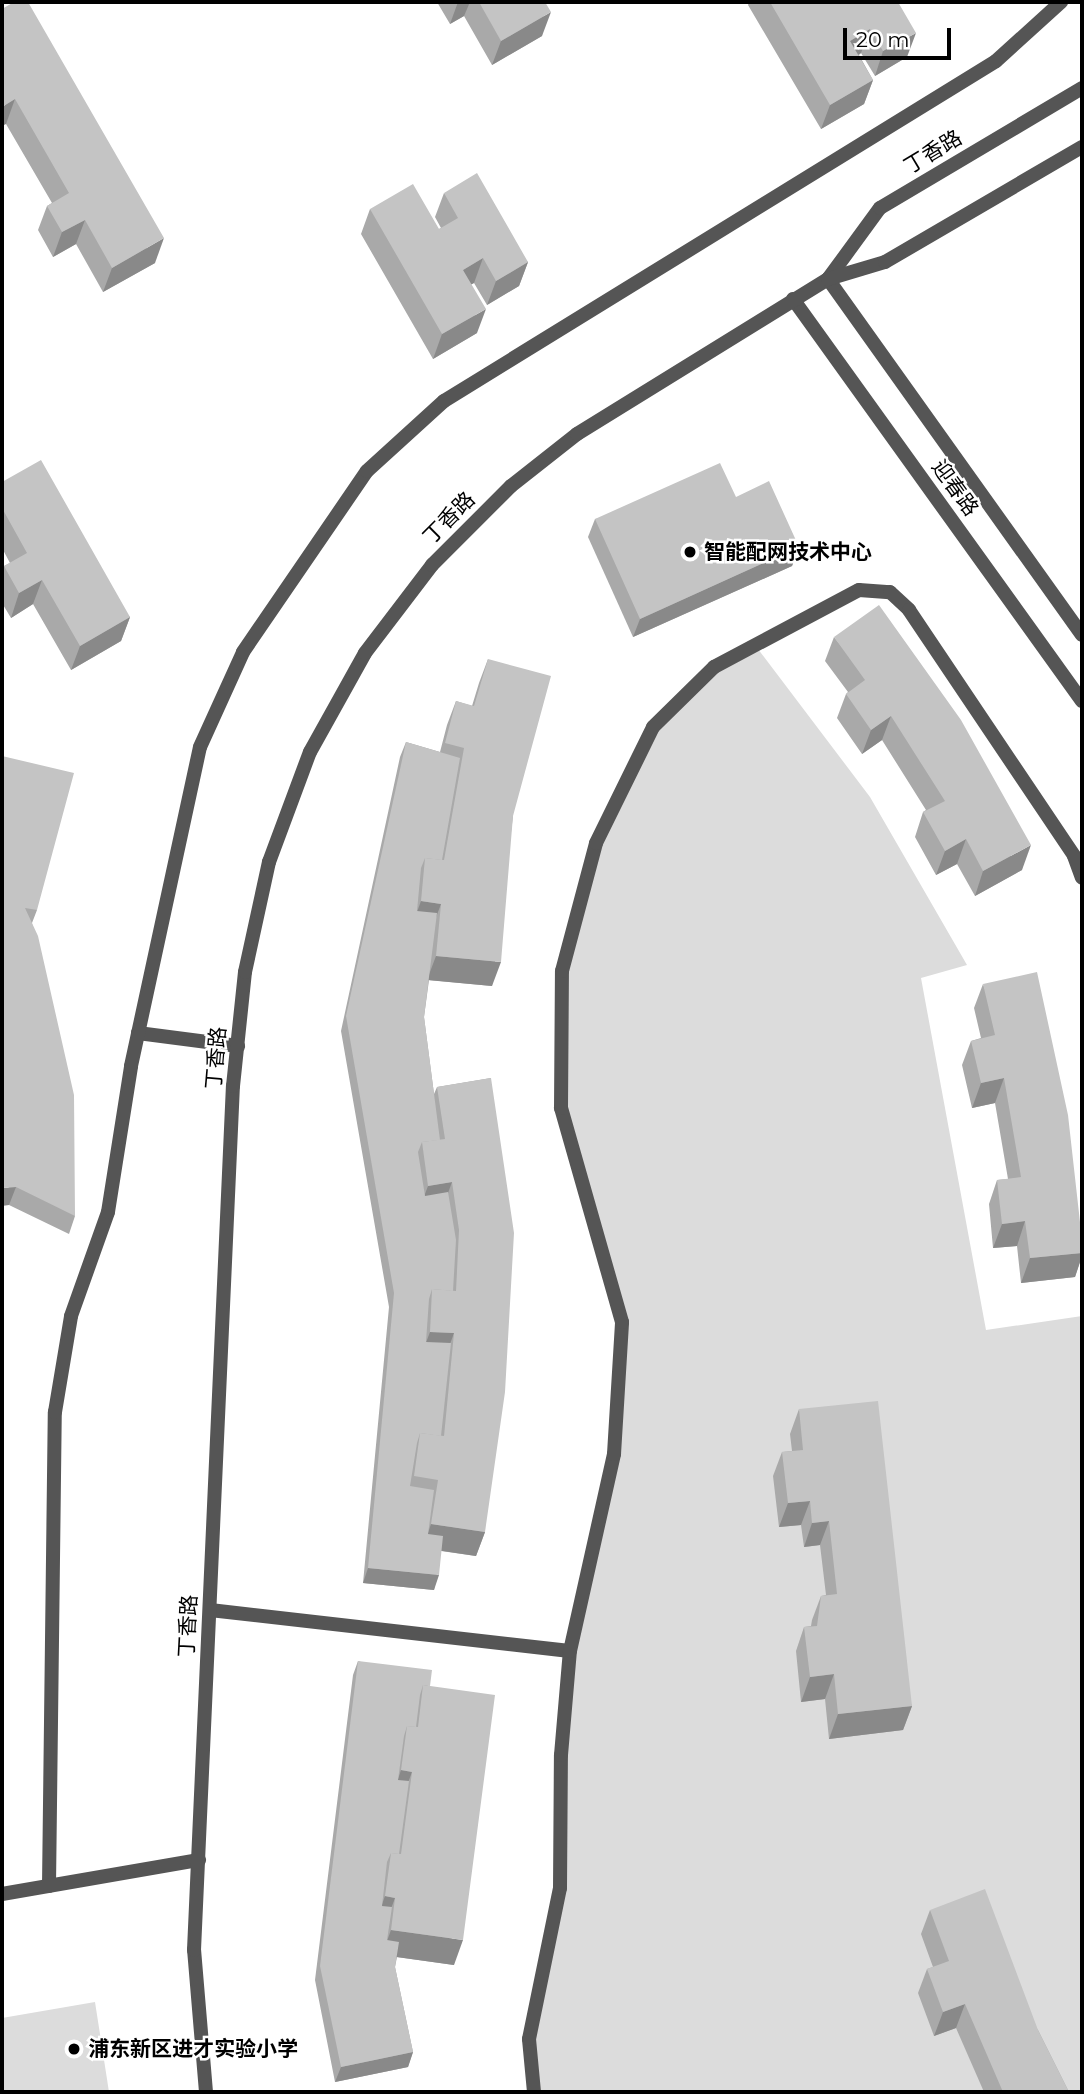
<!DOCTYPE html>
<meta charset="utf-8">
<style>
body{margin:0}
#map{position:relative;width:1084px;height:2094px;overflow:hidden;background:#fff;font-family:Montserrat,"Noto Sans SC",sans-serif}
div>[style]{position:absolute}
.green>*{inset:0;background:#dcdcdc}
.service>*{height:14px;margin:-7px;padding:0 7px;transform-origin:7px;border-radius:7px;background:#555}
.minor>*{height:14px;margin:-7px;padding:0 7px;transform-origin:7px;border-radius:7px;background:#555}
.tertiary>*{height:14px;margin:-7px;padding:0 7px;transform-origin:7px;border-radius:7px;background:#555}
.wall>*{inset:0;background:#a9a9a9}
.shaded-wall>*{inset:0;background:#898989}
.building>*{inset:0;background:#c4c4c4}
.dots>*{width:19px;height:19px;translate:-50% -50%;box-sizing:border-box;border:4px solid #fff;border-radius:50%}
span{translate:-50% -50%;white-space:nowrap;text-align:center;line-height:1.15;-webkit-text-stroke:5px #fff;paint-order:stroke}
.street-label{font-size:21px;color:#000}
.poi-label{font-size:21px;color:#000;font-weight:700}
.left{translate:0 -50%;text-align:left}
.frame{position:absolute;inset:0;border:4px solid #000;pointer-events:none}
.scale{position:absolute;left:843px;top:28px;width:108px;height:32px;box-sizing:border-box;border:4px solid #000;border-top:0;padding-left:9px;font-size:21px;line-height:24px;white-space:nowrap;color:#000;-webkit-text-stroke:5px #fff;paint-order:stroke}
</style>
<div id="map">
<div class="green">
<div style="clip-path:polygon(755px 645px,870px 797px,967px 965px,921px 978px,986px 1330px,1082px 1316px,1082px 2092px,534px 2092px,529px 2039px,560px 1888px,570px 1651px,614px 1454px,622px 1323px,561px 1108px,562px 971px,596px 843px,653px 727px,714px 667px)"></div>
<div style="clip-path:polygon(95px 2002px,109px 2092px,2px 2092px,2px 2018px)"></div>
</div>
<div class="service">
<div style="left:138px;top:1033px;width:101px;rotate:7.4deg"></div>
<div style="left:210px;top:1610px;width:362px;rotate:6.5deg"></div>
<div style="left:49px;top:1886px;width:474px;rotate:-89.3deg"></div>
<div style="left:55px;top:1412px;width:97px;rotate:-80.5deg"></div>
<div style="left:71px;top:1316px;width:110px;rotate:-70.4deg"></div>
<div style="left:108px;top:1212px;width:148px;rotate:-81deg"></div>
<div style="left:131px;top:1066px;width:326px;rotate:-77.8deg"></div>
<div style="left:200px;top:747px;width:104px;rotate:-65.6deg"></div>
<div style="left:243px;top:652px;width:219px;rotate:-55.6deg"></div>
<div style="left:367px;top:471px;width:104px;rotate:-42.3deg"></div>
<div style="left:444px;top:401px;width:648px;rotate:-31.63deg"></div>
<div style="left:996px;top:61px;width:88px;rotate:-42.2deg"></div>
<div style="left:2px;top:1894px;width:200px;rotate:-9.8deg"></div>
<div style="left:534px;top:2092px;width:53px;rotate:-95.4deg"></div>
<div style="left:529px;top:2039px;width:154px;rotate:-78.4deg"></div>
<div style="left:560px;top:1888px;width:133px;rotate:-89.6deg"></div>
<div style="left:561px;top:1755px;width:104px;rotate:-85.1deg"></div>
<div style="left:570px;top:1651px;width:202px;rotate:-77.4deg"></div>
<div style="left:614px;top:1454px;width:132px;rotate:-86.5deg"></div>
<div style="left:622px;top:1322px;width:223px;rotate:-105.9deg"></div>
<div style="left:561px;top:1108px;width:137px;rotate:-89.6deg"></div>
<div style="left:562px;top:971px;width:132px;rotate:-75.1deg"></div>
<div style="left:596px;top:843px;width:129px;rotate:-63.8deg"></div>
<div style="left:653px;top:727px;width:86px;rotate:-44.5deg"></div>
<div style="left:714px;top:667px;width:164px;rotate:-28deg"></div>
<div style="left:859px;top:590px;width:31px;rotate:4deg"></div>
<div style="left:890px;top:592px;width:26px;rotate:43deg"></div>
<div style="left:909px;top:610px;width:296px;rotate:56.1deg"></div>
<div style="left:1074px;top:856px;width:23px;rotate:70deg"></div>
</div>
<div class="minor">
<div style="left:828px;top:279px;width:437px;rotate:54.5deg"></div>
<div style="left:793px;top:299px;width:495px;rotate:54.3deg"></div>
</div>
<div class="tertiary">
<div style="left:828px;top:279px;width:88px;rotate:-53.8deg"></div>
<div style="left:880px;top:208px;width:235px;rotate:-30.7deg"></div>
<div style="left:206px;top:2092px;width:143px;rotate:-94.8deg"></div>
<div style="left:194px;top:1950px;width:865px;rotate:-87.42deg"></div>
<div style="left:233px;top:1086px;width:115px;rotate:-84deg"></div>
<div style="left:245px;top:972px;width:113px;rotate:-77.7deg"></div>
<div style="left:269px;top:862px;width:117px;rotate:-69.6deg"></div>
<div style="left:310px;top:752px;width:113px;rotate:-60.9deg"></div>
<div style="left:365px;top:653px;width:111px;rotate:-52.7deg"></div>
<div style="left:432px;top:565px;width:112px;rotate:-45deg"></div>
<div style="left:511px;top:486px;width:84px;rotate:-38.2deg"></div>
<div style="left:577px;top:434px;width:295px;rotate:-31.7deg"></div>
<div style="left:828px;top:279px;width:59px;rotate:-16.6deg"></div>
<div style="left:885px;top:262px;width:228px;rotate:-30.3deg"></div>
</div>
<div class="wall">
<div style="clip-path:polygon(437px 2px,545px 2px,542px 36px,492px 65px,464px 16px,450px 24px)"></div>
<div style="clip-path:polygon(749px 2px,898px 2px,907px 57px,875px 76px,861px 53px,859px 55px,873px 80px,864px 104px,821px 129px,748px 5px)"></div>
<div style="clip-path:polygon(2px 9px,155px 263px,103px 292px,76px 244px,53px 257px,38px 230px,47px 206px,52px 203px,6px 124px)"></div>
<div style="clip-path:polygon(444px 193px,528px 262px,519px 286px,487px 305px,474px 283px,471px 284px,477px 333px,433px 359px,361px 234px,370px 209px,439px 229px,441px 228px,435px 217px)"></div>
<div style="clip-path:polygon(2px 482px,130px 617px,121px 641px,71px 670px,33px 604px,11px 618px,2px 603px,2px 572px,4px 566px,10px 563px,2px 548px)"></div>
<div style="clip-path:polygon(736px 497px,799px 547px,792px 566px,633px 637px,588px 537px,595px 519px)"></div>
<div style="clip-path:polygon(834px 637px,1022px 870px,975px 896px,957px 864px,936px 875px,915px 837px,923px 812px,926px 810px,882px 740px,862px 754px,837px 718px,846px 694px,848px 692px,825px 661px)"></div>
<div style="clip-path:polygon(488px 659px,513px 816px,492px 986px,429px 980px,424px 1017px,434px 1094px,437px 1087px,491px 1078px,485px 1532px,476px 1556px,441px 1551px,434px 1590px,363px 1583px,389px 1307px,341px 1031px,400px 757px,406px 742px,440px 752px,447px 725px,456px 701px,472px 706px,479px 683px)"></div>
<div style="clip-path:polygon(2px 756px,37px 910px,32px 923px,75px 1216px,69px 1234px,9px 1205px)"></div>
<div style="clip-path:polygon(983px 984px,1082px 1240px,1082px 1256px,1075px 1277px,1021px 1283px,1017px 1246px,993px 1248px,989px 1204px,997px 1180px,1008px 1179px,995px 1103px,972px 1108px,962px 1065px,971px 1041px,981px 1038px,974px 1008px)"></div>
<div style="clip-path:polygon(799px 1409px,912px 1706px,903px 1730px,829px 1739px,825px 1699px,801px 1702px,796px 1651px,804px 1627px,811px 1626px,812px 1620px,821px 1596px,826px 1595px,820px 1545px,804px 1547px,801px 1525px,779px 1527px,773px 1476px,782px 1452px,792px 1451px,790px 1434px)"></div>
<div style="clip-path:polygon(358px 1661px,430px 1686px,454px 1965px,397px 1957px,395px 1967px,413px 2052px,408px 2067px,335px 2082px,315px 1980px,353px 1675px)"></div>
<div style="clip-path:polygon(930px 1910px,1038px 2030px,1069px 2092px,984px 2092px,956px 2028px,934px 2036px,918px 1993px,927px 1969px,933px 1967px,921px 1934px)"></div>
</div>
<div class="shaded-wall">
<div style="clip-path:polygon(458px 2px,470px 2px,464px 16px,450px 24px)"></div>
<div style="clip-path:polygon(551px 12px,542px 36px,492px 65px,501px 41px)"></div>
<div style="clip-path:polygon(870px 29px,861px 53px,842px 65px,850px 41px)"></div>
<div style="clip-path:polygon(916px 33px,907px 57px,875px 76px,883px 51px)"></div>
<div style="clip-path:polygon(873px 80px,864px 104px,821px 129px,830px 105px)"></div>
<div style="clip-path:polygon(15px 99px,6px 124px,2px 126px,2px 107px)"></div>
<div style="clip-path:polygon(85px 220px,76px 244px,53px 257px,62px 232px)"></div>
<div style="clip-path:polygon(164px 238px,155px 263px,103px 292px,112px 268px)"></div>
<div style="clip-path:polygon(483px 258px,474px 283px,454px 294px,463px 270px)"></div>
<div style="clip-path:polygon(528px 262px,519px 286px,487px 305px,496px 281px)"></div>
<div style="clip-path:polygon(486px 309px,477px 333px,433px 359px,442px 334px)"></div>
<div style="clip-path:polygon(799px 547px,792px 566px,633px 637px,640px 619px)"></div>
<div style="clip-path:polygon(42px 580px,33px 604px,11px 618px,19px 593px)"></div>
<div style="clip-path:polygon(130px 617px,121px 641px,71px 670px,80px 646px)"></div>
<div style="clip-path:polygon(891px 716px,882px 740px,862px 754px,871px 730px)"></div>
<div style="clip-path:polygon(966px 839px,957px 864px,936px 875px,945px 851px)"></div>
<div style="clip-path:polygon(1031px 845px,1022px 870px,975px 896px,983px 871px)"></div>
<div style="clip-path:polygon(421px 901px,441px 904px,432px 928px,412px 926px)"></div>
<div style="clip-path:polygon(436px 956px,501px 962px,492px 986px,427px 980px)"></div>
<div style="clip-path:polygon(1004px 1078px,995px 1103px,972px 1108px,981px 1083px)"></div>
<div style="clip-path:polygon(452px 1182px,443px 1207px,419px 1210px,428px 1186px)"></div>
<div style="clip-path:polygon(16px 1187px,9px 1205px,2px 1206px,2px 1188px)"></div>
<div style="clip-path:polygon(1025px 1221px,1017px 1246px,993px 1248px,1002px 1224px)"></div>
<div style="clip-path:polygon(1082px 1253px,1082px 1256px,1075px 1277px,1021px 1283px,1030px 1258px)"></div>
<div style="clip-path:polygon(430px 1332px,454px 1333px,445px 1358px,421px 1356px)"></div>
<div style="clip-path:polygon(810px 1501px,801px 1525px,779px 1527px,788px 1503px)"></div>
<div style="clip-path:polygon(829px 1521px,820px 1545px,804px 1547px,812px 1523px)"></div>
<div style="clip-path:polygon(431px 1524px,485px 1532px,476px 1556px,423px 1548px)"></div>
<div style="clip-path:polygon(368px 1568px,439px 1575px,434px 1590px,363px 1583px)"></div>
<div style="clip-path:polygon(834px 1674px,825px 1699px,801px 1702px,810px 1677px)"></div>
<div style="clip-path:polygon(912px 1706px,903px 1730px,829px 1739px,838px 1714px)"></div>
<div style="clip-path:polygon(401px 1770px,412px 1772px,403px 1796px,393px 1795px)"></div>
<div style="clip-path:polygon(385px 1896px,395px 1898px,386px 1922px,376px 1921px)"></div>
<div style="clip-path:polygon(391px 1930px,463px 1940px,454px 1965px,382px 1955px)"></div>
<div style="clip-path:polygon(965px 2004px,956px 2028px,934px 2036px,943px 2012px)"></div>
<div style="clip-path:polygon(413px 2052px,408px 2067px,335px 2082px,341px 2067px)"></div>
</div>
<div class="building">
<div style="clip-path:polygon(14px 2px,28px 2px,164px 238px,112px 268px,85px 220px,62px 232px,47px 206px,69px 193px,15px 99px,2px 107px,2px 9px)"></div>
<div style="clip-path:polygon(479px 2px,545px 2px,551px 12px,501px 41px)"></div>
<div style="clip-path:polygon(770px 2px,898px 2px,916px 33px,883px 51px,870px 29px,850px 41px,873px 80px,830px 105px)"></div>
<div style="clip-path:polygon(477px 173px,528px 262px,496px 281px,483px 258px,463px 270px,486px 309px,442px 334px,370px 209px,413px 184px,439px 229px,458px 218px,444px 193px)"></div>
<div style="clip-path:polygon(41px 460px,130px 617px,80px 646px,42px 580px,19px 593px,4px 566px,27px 553px,2px 508px,2px 482px)"></div>
<div style="clip-path:polygon(720px 463px,736px 497px,769px 481px,799px 547px,640px 619px,595px 519px)"></div>
<div style="clip-path:polygon(879px 605px,961px 720px,1031px 845px,983px 871px,966px 839px,945px 851px,923px 812px,945px 801px,891px 716px,871px 730px,846px 694px,865px 680px,834px 637px)"></div>
<div style="clip-path:polygon(488px 659px,551px 676px,513px 816px,501px 962px,436px 956px,441px 904px,421px 901px,425px 858px,444px 860px,464px 748px,445px 743px,456px 701px,474px 706px)"></div>
<div style="clip-path:polygon(406px 742px,460px 758px,442px 860px,425px 858px,421px 868px,417px 911px,437px 913px,424px 1017px,440px 1140px,422px 1142px,418px 1152px,425px 1196px,448px 1192px,456px 1240px,453px 1291px,432px 1289px,429px 1299px,426px 1342px,451px 1343px,441px 1436px,420px 1433px,417px 1443px,410px 1486px,434px 1490px,428px 1534px,443px 1536px,439px 1575px,368px 1568px,394px 1293px,346px 1016px)"></div>
<div style="clip-path:polygon(2px 756px,74px 773px,37px 910px,25px 908px,38px 936px,74px 1095px,75px 1216px,16px 1187px,2px 1188px)"></div>
<div style="clip-path:polygon(1037px 972px,1068px 1115px,1082px 1240px,1082px 1253px,1030px 1258px,1025px 1221px,1002px 1224px,997px 1180px,1021px 1177px,1004px 1078px,981px 1083px,971px 1041px,995px 1035px,983px 984px)"></div>
<div style="clip-path:polygon(491px 1078px,514px 1233px,505px 1392px,485px 1532px,431px 1524px,438px 1480px,414px 1476px,420px 1433px,444px 1436px,454px 1333px,430px 1332px,432px 1289px,456px 1291px,459px 1230px,452px 1182px,428px 1186px,422px 1142px,445px 1139px,437px 1087px)"></div>
<div style="clip-path:polygon(878px 1401px,912px 1706px,838px 1714px,834px 1674px,810px 1677px,804px 1627px,817px 1626px,821px 1596px,837px 1594px,829px 1521px,812px 1523px,810px 1501px,788px 1503px,782px 1452px,803px 1450px,799px 1409px)"></div>
<div style="clip-path:polygon(358px 1661px,432px 1670px,430px 1686px,423px 1685px,420px 1695px,416px 1727px,407px 1726px,404px 1736px,398px 1780px,409px 1781px,399px 1854px,391px 1853px,387px 1862px,382px 1906px,392px 1907px,387px 1940px,399px 1942px,395px 1967px,413px 2052px,341px 2067px,320px 1966px)"></div>
<div style="clip-path:polygon(423px 1685px,495px 1695px,463px 1940px,391px 1930px,395px 1898px,385px 1896px,391px 1853px,401px 1854px,412px 1772px,401px 1770px,407px 1726px,418px 1727px)"></div>
<div style="clip-path:polygon(985px 1889px,1038px 2030px,1069px 2092px,1003px 2092px,965px 2004px,943px 2012px,927px 1969px,949px 1961px,930px 1910px)"></div>
</div>
<div class="dots">
<div style="left:690px;top:552px;background:#000"></div>
<div style="left:74px;top:2049px;background:#000"></div>
</div>
<div class="street-label">
<span style="left:933px;top:152px;rotate:-31deg">丁香路</span>
<span style="left:955px;top:488px;rotate:54deg">迎春路</span>
<span style="left:449px;top:518px;rotate:-45deg">丁香路</span>
<span style="left:216px;top:1058px;rotate:-85deg">丁香路</span>
<span style="left:188px;top:1626px;rotate:-87deg">丁香路</span>
</div>
<div class="poi-label">
<span class="left" style="left:704px;top:552px">智能配网技术中心</span>
<span class="left" style="left:88px;top:2049px">浦东新区进才实验小学</span>
</div>
<div class="frame"></div>
<div class="scale">20 m</div>
</div>
